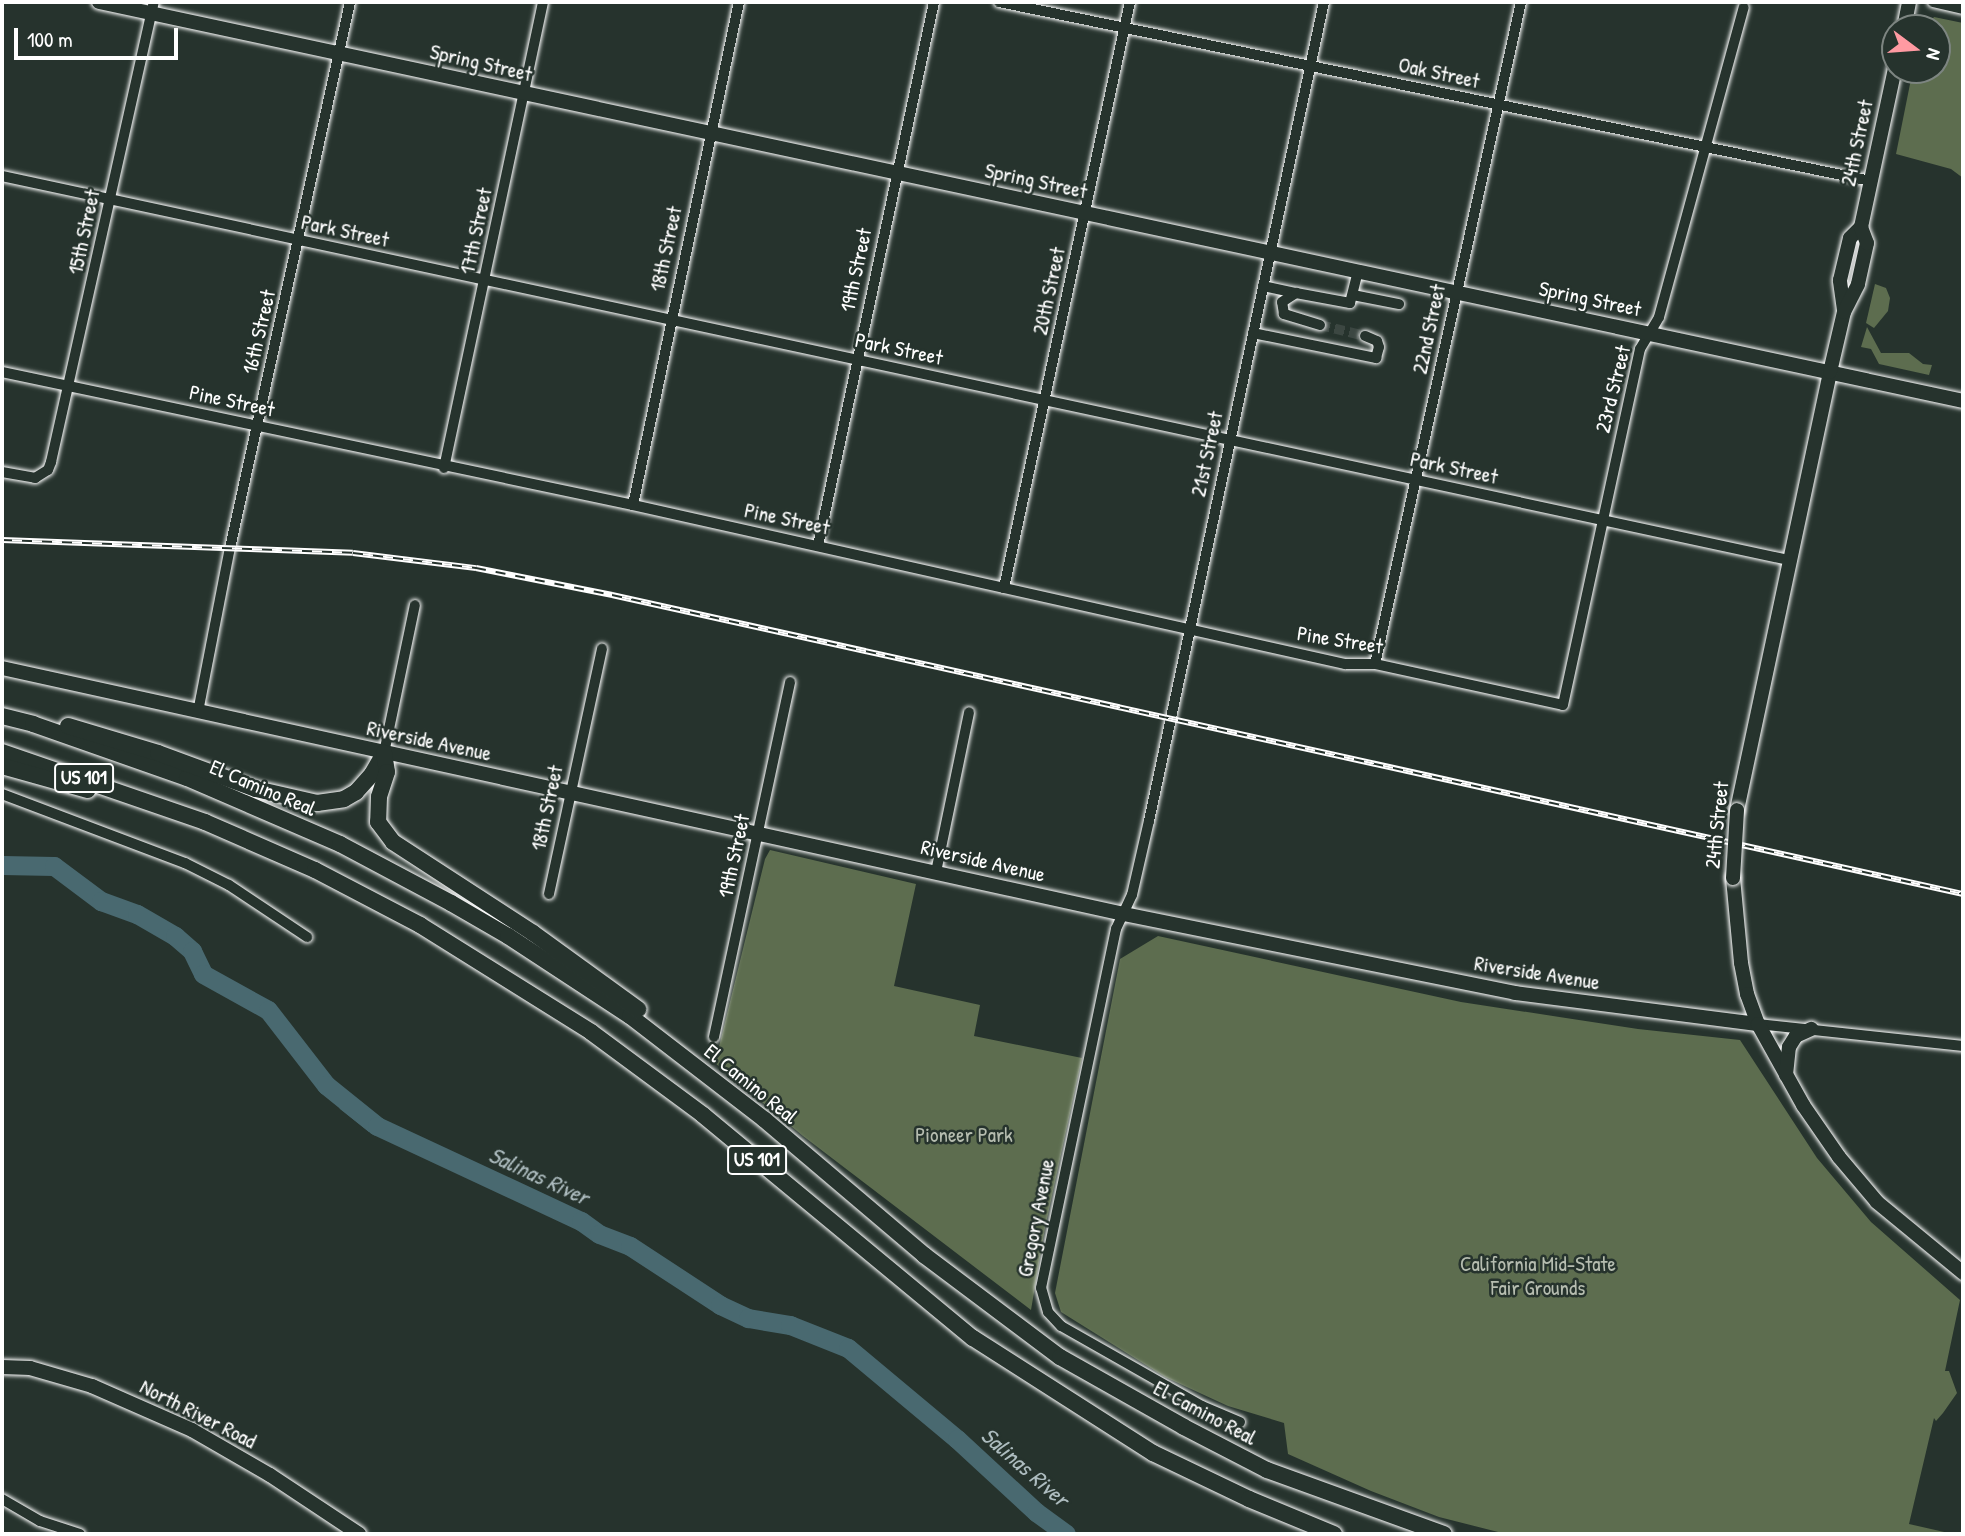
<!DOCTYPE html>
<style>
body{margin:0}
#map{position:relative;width:1965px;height:1536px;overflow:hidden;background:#26332d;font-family:"Patrick Hand",sans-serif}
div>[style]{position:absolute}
.green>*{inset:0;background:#5d6d4f}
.water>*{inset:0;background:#496970}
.river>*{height:19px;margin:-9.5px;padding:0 9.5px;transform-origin:9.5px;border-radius:9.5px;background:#496970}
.minor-tunnel>*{height:10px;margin-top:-5px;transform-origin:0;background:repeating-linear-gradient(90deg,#3c4742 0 10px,transparent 0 15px)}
.roads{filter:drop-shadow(0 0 2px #fff) drop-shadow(0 0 2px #fff)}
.minor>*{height:10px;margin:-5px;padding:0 5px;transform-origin:5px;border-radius:5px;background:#26332d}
.major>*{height:14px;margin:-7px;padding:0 7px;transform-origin:7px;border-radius:7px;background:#26332d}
.highway>*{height:16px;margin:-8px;padding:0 8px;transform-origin:8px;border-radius:8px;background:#26332d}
.rail>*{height:6px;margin-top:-3px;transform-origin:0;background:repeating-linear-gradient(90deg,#26332d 0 10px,#fff 0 20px);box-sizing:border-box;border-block:2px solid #fff}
.bridges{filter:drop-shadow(0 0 2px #fff) drop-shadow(0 0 2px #fff)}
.major-bridge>*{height:14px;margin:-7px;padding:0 7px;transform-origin:7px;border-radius:7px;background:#26332d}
span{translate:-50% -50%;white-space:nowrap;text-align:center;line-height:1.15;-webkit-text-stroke:5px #26332d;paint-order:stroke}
.shield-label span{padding:2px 5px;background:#26332d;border:2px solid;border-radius:5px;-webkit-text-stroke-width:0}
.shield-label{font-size:19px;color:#fff;font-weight:700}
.street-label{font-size:21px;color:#fff}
.park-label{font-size:21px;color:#b6bdb0}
.water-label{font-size:23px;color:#adbcbf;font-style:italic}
.frame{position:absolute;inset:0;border:4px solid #fff;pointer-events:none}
.north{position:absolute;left:1881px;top:14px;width:70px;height:70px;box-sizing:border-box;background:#26332d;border:2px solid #7d8581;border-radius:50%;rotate:106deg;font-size:19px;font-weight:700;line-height:28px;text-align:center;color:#fff}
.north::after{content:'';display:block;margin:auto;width:24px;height:32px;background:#ff9aa2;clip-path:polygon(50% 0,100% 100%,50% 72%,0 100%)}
.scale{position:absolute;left:14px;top:28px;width:164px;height:32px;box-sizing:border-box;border:4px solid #fff;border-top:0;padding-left:9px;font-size:21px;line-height:24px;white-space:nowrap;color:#fff;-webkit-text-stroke:5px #26332d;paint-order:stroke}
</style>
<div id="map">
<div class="green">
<div style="clip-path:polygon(1934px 17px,1963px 23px,1963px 178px,1951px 169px,1896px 154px,1911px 79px,1916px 70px,1937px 70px,1937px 28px,1926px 28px)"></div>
<div style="clip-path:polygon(1875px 284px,1886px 288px,1890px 298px,1888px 311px,1874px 328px,1866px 323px)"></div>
<div style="clip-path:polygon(1867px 327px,1881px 353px,1909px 353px,1923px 364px,1932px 365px,1929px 375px,1879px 364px,1871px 349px,1861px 347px)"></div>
<div style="clip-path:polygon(770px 850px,916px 884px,894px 986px,980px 1005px,974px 1036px,1082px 1058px,1045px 1228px,1031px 1310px,803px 1136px,715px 1063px,765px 859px)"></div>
<div style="clip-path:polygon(1158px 936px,1461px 1002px,1638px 1029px,1740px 1040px,1817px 1158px,1871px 1222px,1960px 1300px,1945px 1371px,1949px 1371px,1957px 1393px,1943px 1413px,1936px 1421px,1934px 1418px,1909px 1524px,1953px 1534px,1506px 1534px,1439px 1517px,1371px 1491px,1288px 1454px,1284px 1423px,1228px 1406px,1165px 1377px,1061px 1312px,1055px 1293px,1120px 959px)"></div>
</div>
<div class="water">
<div style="clip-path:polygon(326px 1085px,349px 1092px,376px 1122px,377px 1132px,369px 1132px,340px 1109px)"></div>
</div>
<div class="river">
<div style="left:2px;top:865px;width:52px;rotate:1.1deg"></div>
<div style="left:54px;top:866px;width:59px;rotate:36.7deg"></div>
<div style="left:101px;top:901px;width:38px;rotate:20deg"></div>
<div style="left:137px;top:914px;width:44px;rotate:30.1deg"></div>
<div style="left:175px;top:936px;width:23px;rotate:41deg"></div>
<div style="left:192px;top:951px;width:25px;rotate:64deg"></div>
<div style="left:203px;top:974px;width:74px;rotate:29deg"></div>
<div style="left:268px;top:1010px;width:95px;rotate:52.3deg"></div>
<div style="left:326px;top:1085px;width:65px;rotate:38.8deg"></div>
<div style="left:377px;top:1126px;width:225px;rotate:25deg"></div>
<div style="left:581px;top:1221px;width:22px;rotate:36deg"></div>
<div style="left:599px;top:1234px;width:33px;rotate:21deg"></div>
<div style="left:630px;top:1246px;width:108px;rotate:33.2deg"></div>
<div style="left:720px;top:1305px;width:31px;rotate:25deg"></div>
<div style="left:748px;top:1318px;width:43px;rotate:9.5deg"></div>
<div style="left:790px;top:1325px;width:62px;rotate:21.6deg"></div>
<div style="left:848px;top:1348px;width:142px;rotate:39.9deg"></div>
<div style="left:957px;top:1439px;width:108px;rotate:42.7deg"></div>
<div style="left:1036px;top:1512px;width:37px;rotate:36deg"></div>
</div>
<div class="minor-tunnel">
<div style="left:1320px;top:325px;width:46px;rotate:13.7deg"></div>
</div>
<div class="roads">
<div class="minor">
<div style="left:999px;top:2px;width:890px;rotate:11.6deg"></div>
<div style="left:1933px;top:2px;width:31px;rotate:13deg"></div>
<div style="left:2px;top:176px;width:1827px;rotate:12.13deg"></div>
<div style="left:1263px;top:286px;width:34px;rotate:12deg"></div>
<div style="left:1353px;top:295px;width:47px;rotate:11.1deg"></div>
<div style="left:1320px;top:325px;width:38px;rotate:-163deg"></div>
<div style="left:1284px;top:314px;width:12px;rotate:-99deg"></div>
<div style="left:1282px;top:302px;width:17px;rotate:-33deg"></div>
<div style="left:1296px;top:293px;width:55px;rotate:10.5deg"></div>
<div style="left:1350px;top:303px;width:33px;rotate:-76deg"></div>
<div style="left:1253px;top:333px;width:126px;rotate:11.5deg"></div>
<div style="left:1376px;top:358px;width:11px;rotate:-75deg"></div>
<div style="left:1379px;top:347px;width:6px;rotate:-108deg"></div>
<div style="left:1377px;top:341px;width:13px;rotate:-157deg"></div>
<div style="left:2px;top:372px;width:645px;rotate:11.9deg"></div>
<div style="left:633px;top:505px;width:730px;rotate:12.59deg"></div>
<div style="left:1345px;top:664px;width:30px"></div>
<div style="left:1375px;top:664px;width:192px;rotate:12.3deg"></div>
<div style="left:1563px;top:705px;width:364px;rotate:-77.8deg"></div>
<div style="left:1640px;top:349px;width:37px;rotate:-59deg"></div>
<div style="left:1659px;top:317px;width:321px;rotate:-74.7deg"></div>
<div style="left:444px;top:468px;width:476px;rotate:-78deg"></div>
<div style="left:2px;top:472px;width:34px;rotate:10deg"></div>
<div style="left:35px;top:478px;width:15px;rotate:-32deg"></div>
<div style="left:48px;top:470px;width:9px;rotate:-69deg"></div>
<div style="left:51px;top:462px;width:471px;rotate:-77.4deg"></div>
<div style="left:633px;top:505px;width:514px;rotate:-78.1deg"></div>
<div style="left:818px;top:546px;width:556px;rotate:-77.96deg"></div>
<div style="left:1004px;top:588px;width:599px;rotate:-77.87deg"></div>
<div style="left:1375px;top:664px;width:678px;rotate:-77.56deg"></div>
<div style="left:198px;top:712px;width:167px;rotate:-79deg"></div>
<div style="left:230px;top:548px;width:559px;rotate:-77.6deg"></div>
<div style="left:384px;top:753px;width:151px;rotate:-78.2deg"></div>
<div style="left:2px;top:794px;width:196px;rotate:20.7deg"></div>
<div style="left:185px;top:863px;width:49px;rotate:26.6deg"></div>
<div style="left:229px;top:885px;width:94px;rotate:33.7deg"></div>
<div style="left:936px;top:872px;width:163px;rotate:-78.3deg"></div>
<div style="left:549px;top:894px;width:251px;rotate:-77.8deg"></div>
<div style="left:1758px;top:1024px;width:206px;rotate:6.1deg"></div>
<div style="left:714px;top:1037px;width:363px;rotate:-77.9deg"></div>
<div style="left:1240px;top:1422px;width:41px;rotate:-157.2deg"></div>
<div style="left:1202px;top:1406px;width:162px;rotate:-150.4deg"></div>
<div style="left:1061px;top:1326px;width:19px;rotate:-133deg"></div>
<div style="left:1048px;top:1312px;width:25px;rotate:-106deg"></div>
<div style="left:1041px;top:1288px;width:367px;rotate:-78.2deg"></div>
<div style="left:1116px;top:929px;width:38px;rotate:-65deg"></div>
<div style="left:1132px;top:895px;width:76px;rotate:-77.1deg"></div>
<div style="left:1149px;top:821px;width:837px;rotate:-77.94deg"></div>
<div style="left:2px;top:1499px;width:44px;rotate:30.1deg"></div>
<div style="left:40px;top:1521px;width:42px;rotate:18deg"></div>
</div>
<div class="major">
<div style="left:99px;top:2px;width:1906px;rotate:12.08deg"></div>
<div style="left:1904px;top:28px;width:26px;rotate:-79deg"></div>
<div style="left:1844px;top:310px;width:30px;rotate:-98deg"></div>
<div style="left:1840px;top:280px;width:43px;rotate:-76.6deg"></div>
<div style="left:1850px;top:238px;width:16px;rotate:-45deg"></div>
<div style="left:1861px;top:227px;width:163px;rotate:-77.9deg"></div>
<div style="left:2px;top:668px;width:1149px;rotate:12.37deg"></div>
<div style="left:1124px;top:914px;width:399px;rotate:11.4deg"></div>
<div style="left:1515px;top:993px;width:245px;rotate:7.3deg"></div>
<div style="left:1737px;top:810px;width:448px;rotate:-78deg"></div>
<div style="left:1830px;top:372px;width:62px;rotate:-76.9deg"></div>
<div style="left:1844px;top:312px;width:31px;rotate:-63deg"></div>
<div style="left:1858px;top:284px;width:42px;rotate:-77.6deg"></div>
<div style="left:1867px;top:243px;width:17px;rotate:-111deg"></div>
<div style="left:1733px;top:878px;width:85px;rotate:84.6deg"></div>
<div style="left:1741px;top:963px;width:32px;rotate:79deg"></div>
<div style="left:1747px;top:994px;width:32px;rotate:70deg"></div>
<div style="left:1758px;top:1024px;width:93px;rotate:60.9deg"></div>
<div style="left:1803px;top:1105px;width:63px;rotate:55.3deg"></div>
<div style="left:1839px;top:1157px;width:59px;rotate:49.8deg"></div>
<div style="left:1877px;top:1202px;width:112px;rotate:39.5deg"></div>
<div style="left:1786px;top:1075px;width:28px;rotate:-84deg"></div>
<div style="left:1789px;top:1047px;width:13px;rotate:-58deg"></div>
<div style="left:1796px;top:1036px;width:17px;rotate:-25deg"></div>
<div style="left:2px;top:1367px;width:28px;rotate:2deg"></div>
<div style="left:30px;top:1368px;width:65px;rotate:16.2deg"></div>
<div style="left:92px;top:1386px;width:109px;rotate:23.7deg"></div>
<div style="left:192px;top:1430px;width:90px;rotate:30deg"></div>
<div style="left:270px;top:1475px;width:107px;rotate:33.5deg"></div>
</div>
<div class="highway">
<div style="left:2px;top:716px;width:32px;rotate:14deg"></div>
<div style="left:33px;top:724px;width:163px;rotate:19.3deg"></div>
<div style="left:187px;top:778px;width:167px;rotate:23.3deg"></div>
<div style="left:340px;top:844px;width:126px;rotate:28deg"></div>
<div style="left:451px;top:903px;width:66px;rotate:30.1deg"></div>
<div style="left:508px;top:936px;width:146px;rotate:33.3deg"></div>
<div style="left:630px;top:1016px;width:170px;rotate:37.6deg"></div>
<div style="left:765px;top:1120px;width:209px;rotate:40.3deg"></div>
<div style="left:924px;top:1255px;width:170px;rotate:36.9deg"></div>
<div style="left:1060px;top:1357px;width:142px;rotate:29.4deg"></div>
<div style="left:1184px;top:1427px;width:93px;rotate:27.4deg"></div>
<div style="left:1267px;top:1470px;width:188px;rotate:19.9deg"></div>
<div style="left:68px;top:726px;width:94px;rotate:16.7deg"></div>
<div style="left:158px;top:753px;width:104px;rotate:20.2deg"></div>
<div style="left:256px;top:789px;width:63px;rotate:12.9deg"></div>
<div style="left:317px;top:803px;width:27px;rotate:-8deg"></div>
<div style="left:344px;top:799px;width:14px;rotate:-30deg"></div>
<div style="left:356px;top:792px;width:24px;rotate:-48deg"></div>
<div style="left:372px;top:774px;width:24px;rotate:-60deg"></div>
<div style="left:2px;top:752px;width:215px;rotate:19deg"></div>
<div style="left:205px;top:822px;width:120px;rotate:23.6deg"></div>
<div style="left:315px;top:870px;width:119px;rotate:27.6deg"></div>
<div style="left:420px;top:925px;width:202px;rotate:32deg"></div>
<div style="left:591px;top:1032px;width:139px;rotate:36.5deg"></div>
<div style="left:703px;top:1115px;width:350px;rotate:39.6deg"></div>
<div style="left:973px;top:1338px;width:214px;rotate:32.6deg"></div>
<div style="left:1153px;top:1453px;width:106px;rotate:25.6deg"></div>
<div style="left:1249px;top:1499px;width:92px;rotate:22.4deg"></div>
<div style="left:384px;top:753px;width:19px;rotate:81deg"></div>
<div style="left:387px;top:772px;width:26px;rotate:108deg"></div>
<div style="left:379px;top:797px;width:25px;rotate:92deg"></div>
<div style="left:378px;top:822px;width:25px;rotate:53deg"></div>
<div style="left:393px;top:842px;width:167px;rotate:33deg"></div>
<div style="left:533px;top:933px;width:130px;rotate:35.9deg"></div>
<div style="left:2px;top:766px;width:89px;rotate:15.6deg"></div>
</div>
</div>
<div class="rail">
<div style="left:2px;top:540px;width:351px;rotate:2.1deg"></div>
<div style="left:353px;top:553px;width:124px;rotate:7deg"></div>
<div style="left:476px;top:568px;width:139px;rotate:11.2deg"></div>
<div style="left:612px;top:595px;width:1384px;rotate:12.48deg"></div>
</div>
<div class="bridges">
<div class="major-bridge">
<div style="left:1733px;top:878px;width:68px;rotate:-86.6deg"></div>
</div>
</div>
<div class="shield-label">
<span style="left:84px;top:778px">US 101</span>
<span style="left:757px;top:1160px">US 101</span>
</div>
<div class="street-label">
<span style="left:481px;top:63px;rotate:13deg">Spring Street</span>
<span style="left:1439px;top:73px;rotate:12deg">Oak Street</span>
<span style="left:1857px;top:143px;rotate:-78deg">24th Street</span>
<span style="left:1036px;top:181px;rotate:12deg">Spring Street</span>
<span style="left:345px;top:231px;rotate:12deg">Park Street</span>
<span style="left:476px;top:231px;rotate:-78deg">17th Street</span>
<span style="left:84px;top:232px;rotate:-78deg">15th Street</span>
<span style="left:666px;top:249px;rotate:-78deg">18th Street</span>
<span style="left:856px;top:270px;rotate:-78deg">19th Street</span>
<span style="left:1049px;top:291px;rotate:-78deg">20th Street</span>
<span style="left:1590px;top:299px;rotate:12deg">Spring Street</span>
<span style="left:1429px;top:329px;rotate:-78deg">22nd Street</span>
<span style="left:259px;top:332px;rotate:-77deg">16th Street</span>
<span style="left:899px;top:349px;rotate:12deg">Park Street</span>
<span style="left:1613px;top:389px;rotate:-76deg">23rd Street</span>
<span style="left:232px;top:401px;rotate:12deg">Pine Street</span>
<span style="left:1207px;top:454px;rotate:-78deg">21st Street</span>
<span style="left:1454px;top:468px;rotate:12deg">Park Street</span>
<span style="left:787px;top:519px;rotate:12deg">Pine Street</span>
<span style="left:1340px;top:640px;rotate:9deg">Pine Street</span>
<span style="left:429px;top:741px;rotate:12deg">Riverside Avenue</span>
<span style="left:263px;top:788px;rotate:23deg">El Camino Real</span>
<span style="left:547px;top:808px;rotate:-78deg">18th Street</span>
<span style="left:1717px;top:825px;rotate:-84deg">24th Street</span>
<span style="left:734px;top:856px;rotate:-78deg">19th Street</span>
<span style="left:983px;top:861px;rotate:13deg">Riverside Avenue</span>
<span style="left:1537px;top:973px;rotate:9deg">Riverside Avenue</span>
<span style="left:751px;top:1084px;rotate:39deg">El Camino Real</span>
<span style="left:1036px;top:1218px;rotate:-79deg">Gregory Avenue</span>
<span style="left:1205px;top:1413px;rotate:28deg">El Camino Real</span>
<span style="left:198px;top:1414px;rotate:27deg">North River Road</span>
</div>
<div class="park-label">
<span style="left:964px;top:1135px">Pioneer Park</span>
<span style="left:1538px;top:1276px">California Mid-State<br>Fair Grounds</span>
</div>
<div class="water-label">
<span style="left:539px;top:1176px;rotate:25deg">Salinas River</span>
<span style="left:1025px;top:1467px;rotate:41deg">Salinas River</span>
</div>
<div class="frame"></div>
<div class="north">N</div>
<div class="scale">100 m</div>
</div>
